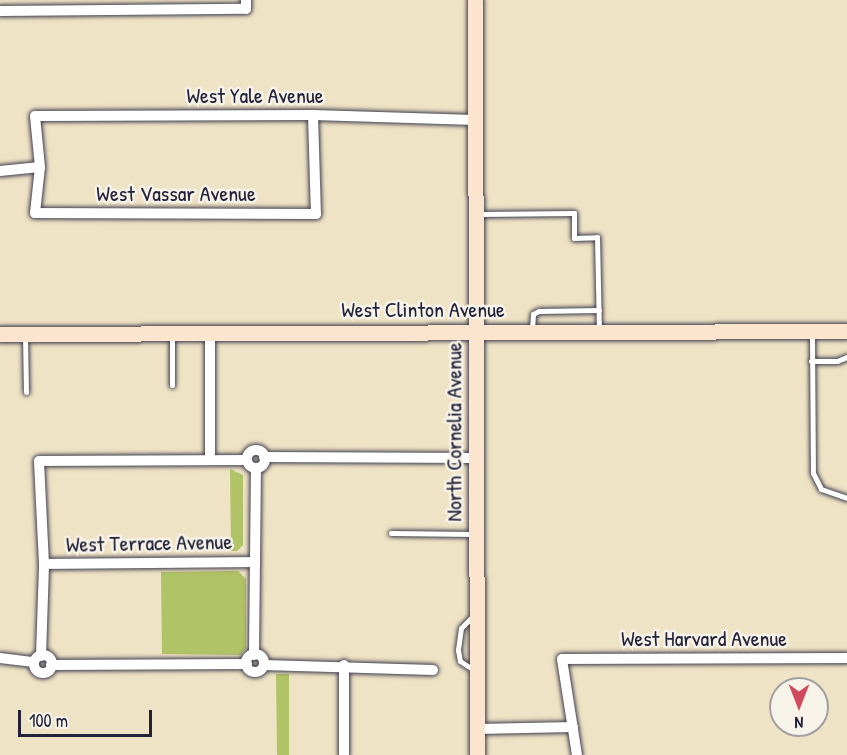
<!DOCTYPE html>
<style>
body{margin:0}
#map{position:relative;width:847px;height:755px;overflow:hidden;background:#efe3c5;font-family:"Patrick Hand",sans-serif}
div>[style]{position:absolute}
.green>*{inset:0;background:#b1c367}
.roads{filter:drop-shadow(0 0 2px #413f50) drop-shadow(0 0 2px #413f50)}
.lane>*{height:5px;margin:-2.5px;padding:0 2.5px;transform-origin:2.5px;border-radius:2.5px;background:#fff}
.street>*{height:10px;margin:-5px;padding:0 5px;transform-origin:5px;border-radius:5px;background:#fff}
.street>.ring{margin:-5px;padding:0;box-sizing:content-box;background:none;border:10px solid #fff;border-radius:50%}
.secondary>*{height:15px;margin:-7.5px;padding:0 7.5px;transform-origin:7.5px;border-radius:7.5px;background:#fce5cf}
span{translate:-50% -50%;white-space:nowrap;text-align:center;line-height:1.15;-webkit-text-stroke:5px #f7f3e8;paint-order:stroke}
.street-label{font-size:22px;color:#22223b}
.north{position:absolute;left:769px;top:677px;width:60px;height:60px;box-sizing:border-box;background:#f7f3e8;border:2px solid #a29fa3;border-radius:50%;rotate:180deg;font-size:16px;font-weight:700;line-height:24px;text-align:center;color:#22223b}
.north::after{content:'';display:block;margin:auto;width:21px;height:27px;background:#d1495b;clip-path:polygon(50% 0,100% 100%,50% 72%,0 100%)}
.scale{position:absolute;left:18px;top:710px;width:134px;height:27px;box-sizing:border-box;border:3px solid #22223b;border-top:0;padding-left:8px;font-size:18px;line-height:21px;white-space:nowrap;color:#22223b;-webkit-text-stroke:4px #f7f3e8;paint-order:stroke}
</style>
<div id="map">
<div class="green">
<div style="clip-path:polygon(230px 469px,243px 475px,243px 545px,237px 551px,231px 551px)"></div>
<div style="clip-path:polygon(238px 571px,246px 579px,246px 648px,240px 655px,162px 654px,161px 572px)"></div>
<div style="clip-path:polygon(276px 674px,289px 674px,289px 755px,277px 755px)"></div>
</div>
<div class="roads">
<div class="lane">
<div style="left:478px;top:214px;width:96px;rotate:-0.6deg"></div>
<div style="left:574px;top:213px;width:25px;rotate:90deg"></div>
<div style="left:574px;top:238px;width:23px;rotate:-2deg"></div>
<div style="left:597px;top:237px;width:93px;rotate:88.8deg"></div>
<div style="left:532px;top:329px;width:15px;rotate:-86deg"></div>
<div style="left:533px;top:314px;width:7px;rotate:-27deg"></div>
<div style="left:539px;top:311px;width:60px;rotate:-1deg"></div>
<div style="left:812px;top:334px;width:139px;rotate:89.6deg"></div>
<div style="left:813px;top:473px;width:18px;rotate:63deg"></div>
<div style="left:821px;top:489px;width:28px;rotate:19deg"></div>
<div style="left:25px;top:335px;width:57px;rotate:89deg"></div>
<div style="left:172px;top:335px;width:50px;rotate:90deg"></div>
<div style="left:811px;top:361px;width:26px"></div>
<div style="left:837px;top:361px;width:11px;rotate:-22deg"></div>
<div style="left:391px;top:533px;width:84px;rotate:0.7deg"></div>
<div style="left:474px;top:615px;width:18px;rotate:135deg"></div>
<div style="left:461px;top:628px;width:22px;rotate:98deg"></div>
<div style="left:458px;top:650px;width:11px;rotate:80deg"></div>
<div style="left:460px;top:661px;width:17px;rotate:33deg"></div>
</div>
<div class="street">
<div style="left:0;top:11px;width:246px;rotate:-0.5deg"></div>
<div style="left:246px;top:9px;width:9px;rotate:-90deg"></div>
<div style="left:313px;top:115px;width:99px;rotate:88.3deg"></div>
<div style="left:316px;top:214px;width:281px;rotate:-179.8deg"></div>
<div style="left:35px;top:213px;width:46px;rotate:-83.8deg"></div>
<div style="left:40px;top:167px;width:51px;rotate:-95.6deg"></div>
<div style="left:35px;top:116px;width:278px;rotate:-0.2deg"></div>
<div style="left:313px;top:115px;width:162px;rotate:1.8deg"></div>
<div style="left:0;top:171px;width:40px;rotate:-5.7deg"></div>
<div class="ring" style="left:247px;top:450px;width:8px;height:8px"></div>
<div style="left:264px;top:457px;width:212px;rotate:0.3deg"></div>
<div style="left:210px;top:460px;width:127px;rotate:-90deg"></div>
<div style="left:44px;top:564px;width:211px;rotate:-0.5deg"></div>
<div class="ring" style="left:246px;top:654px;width:8px;height:8px"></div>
<div style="left:254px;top:655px;width:187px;rotate:-89.4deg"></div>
<div class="ring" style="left:34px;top:655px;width:8px;height:8px"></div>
<div style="left:41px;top:656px;width:92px;rotate:-88.1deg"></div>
<div style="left:44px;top:564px;width:103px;rotate:-92.8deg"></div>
<div style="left:39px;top:461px;width:208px;rotate:-0.3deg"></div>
<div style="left:0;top:658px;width:34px;rotate:7deg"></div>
<div style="left:51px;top:665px;width:196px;rotate:-0.3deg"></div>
<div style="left:264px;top:665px;width:169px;rotate:1.7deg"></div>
<div style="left:477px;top:729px;width:96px;rotate:-1.2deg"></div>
<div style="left:344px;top:755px;width:90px;rotate:-90deg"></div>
<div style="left:577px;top:755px;width:97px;rotate:-98.9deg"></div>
<div style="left:562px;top:659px;width:285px;rotate:-0.2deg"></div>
</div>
<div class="secondary">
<div style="left:475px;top:0;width:755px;rotate:89.85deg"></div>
<div style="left:0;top:334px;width:847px;rotate:-0.2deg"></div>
</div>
</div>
<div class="street-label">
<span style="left:255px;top:96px">West Yale Avenue</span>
<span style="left:176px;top:194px">West Vassar Avenue</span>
<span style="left:423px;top:310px">West Clinton Avenue</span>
<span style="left:454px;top:432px;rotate:-90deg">North Cornelia Avenue</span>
<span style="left:149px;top:543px;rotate:-1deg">West Terrace Avenue</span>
<span style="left:704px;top:639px">West Harvard Avenue</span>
</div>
<div class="north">N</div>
<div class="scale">100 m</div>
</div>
